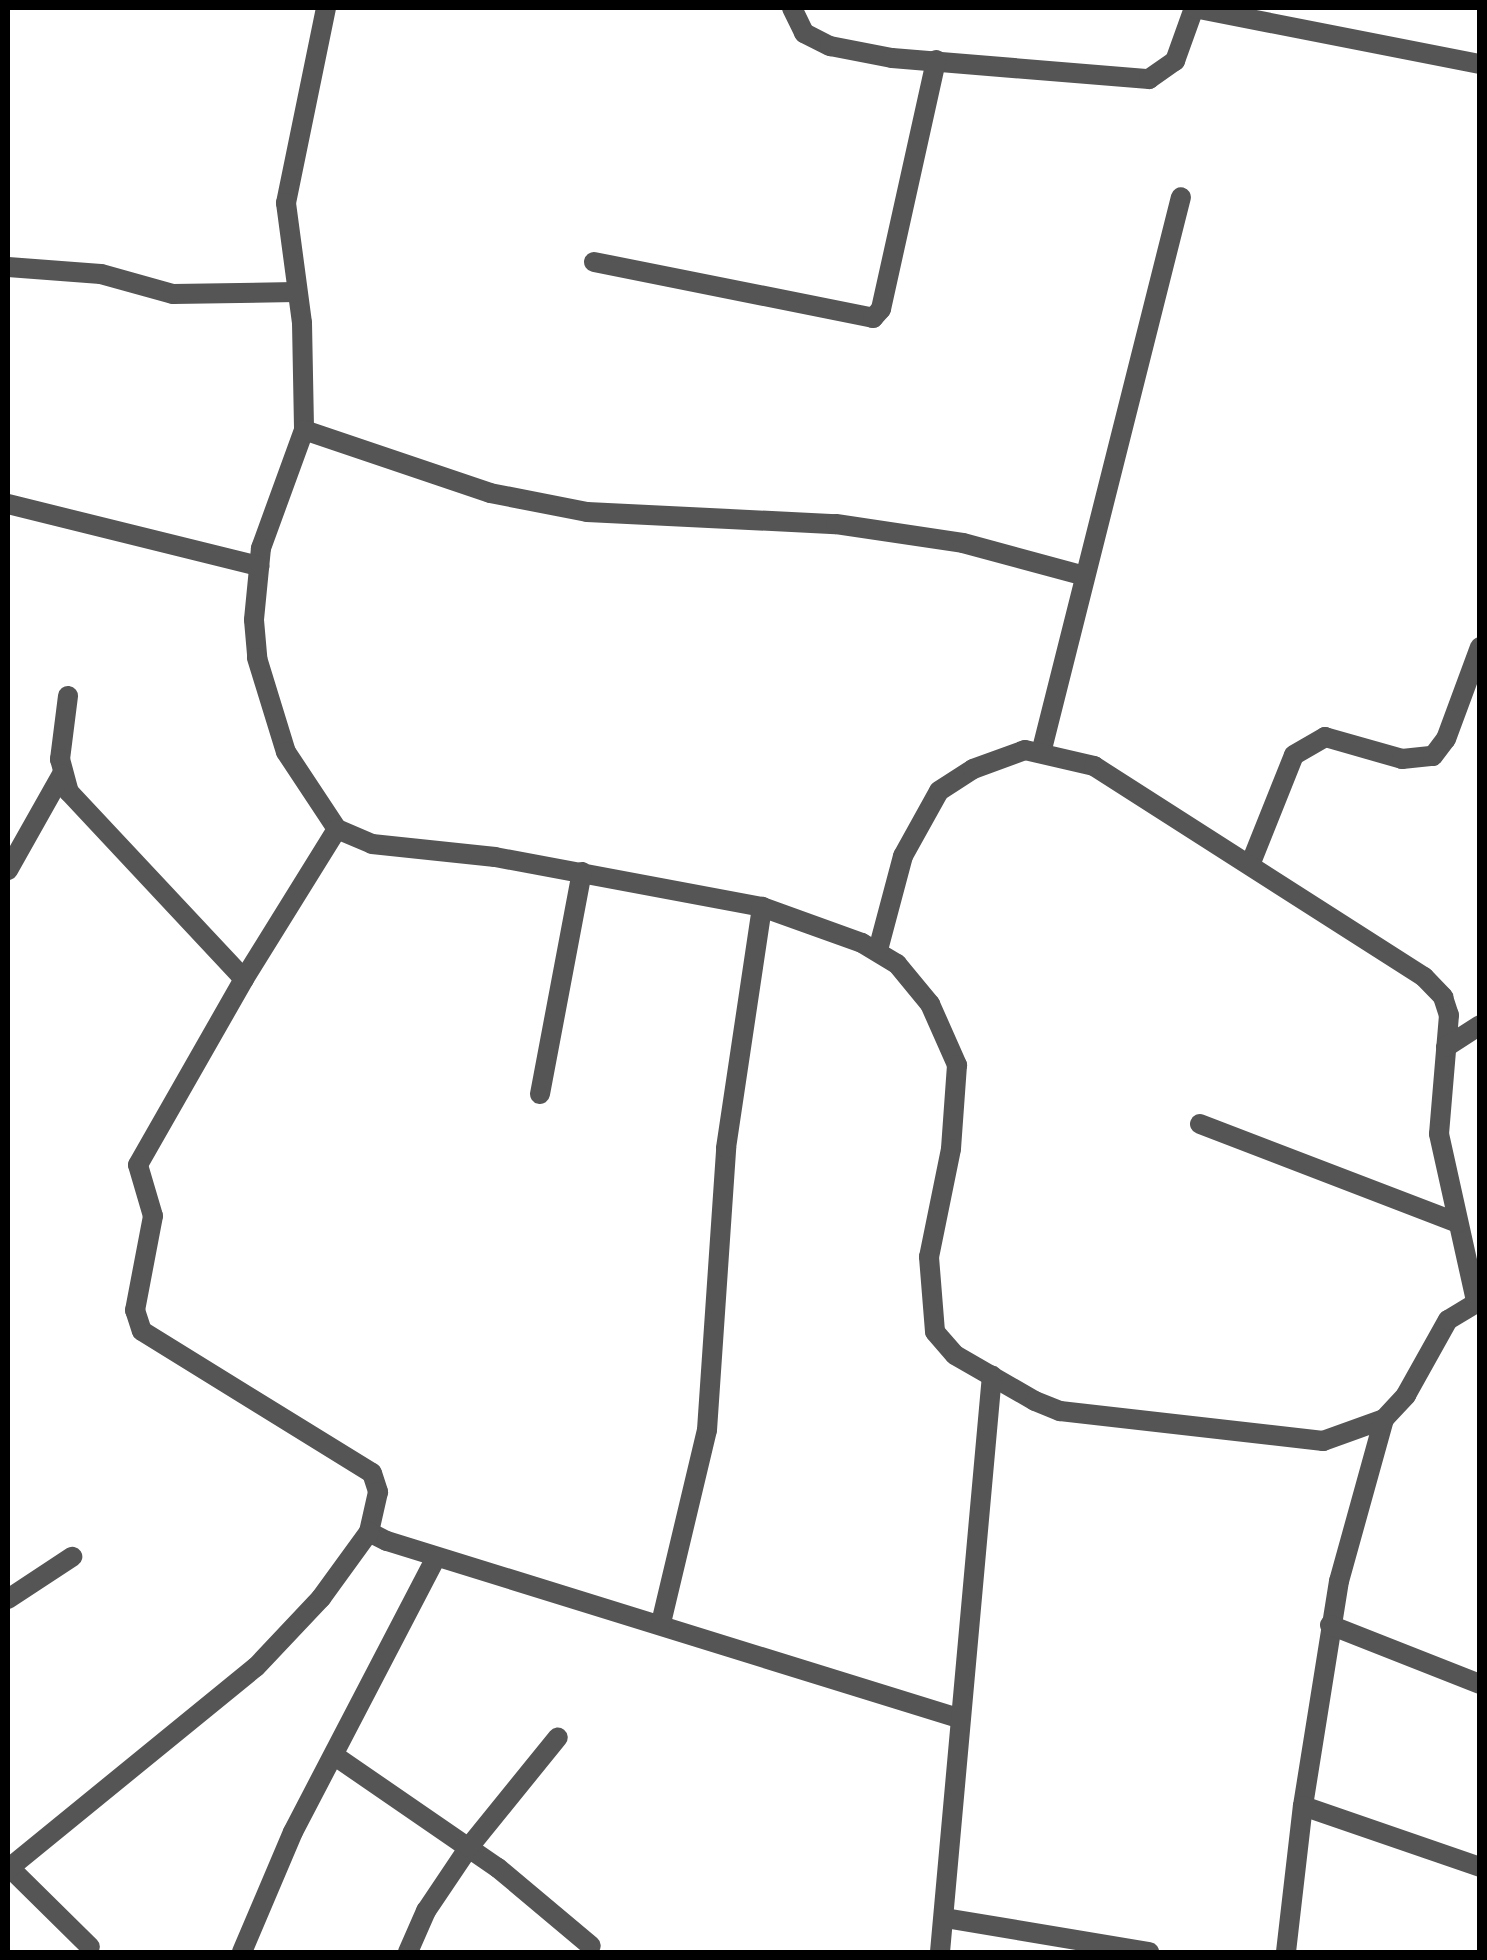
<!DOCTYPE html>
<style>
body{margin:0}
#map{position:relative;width:1487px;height:1960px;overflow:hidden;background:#fff;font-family:Quicksand,sans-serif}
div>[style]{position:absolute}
.minor>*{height:20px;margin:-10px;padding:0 10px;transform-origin:10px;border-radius:10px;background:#555}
span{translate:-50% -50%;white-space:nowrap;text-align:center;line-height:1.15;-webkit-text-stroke:8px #fff;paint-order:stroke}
.frame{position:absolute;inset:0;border:10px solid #000;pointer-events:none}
</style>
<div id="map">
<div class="minor">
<div style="left:326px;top:8px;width:199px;rotate:101.6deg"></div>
<div style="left:286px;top:203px;width:121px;rotate:82.4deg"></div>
<div style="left:302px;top:323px;width:107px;rotate:88.9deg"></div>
<div style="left:304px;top:430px;width:126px;rotate:110deg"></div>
<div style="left:261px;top:548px;width:72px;rotate:95.6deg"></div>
<div style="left:254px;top:620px;width:38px;rotate:85deg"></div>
<div style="left:257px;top:658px;width:98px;rotate:72.9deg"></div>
<div style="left:286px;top:752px;width:92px;rotate:56.5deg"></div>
<div style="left:337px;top:829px;width:38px;rotate:23deg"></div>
<div style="left:372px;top:844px;width:124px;rotate:6deg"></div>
<div style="left:495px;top:857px;width:272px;rotate:10.6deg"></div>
<div style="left:762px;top:907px;width:106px;rotate:19.8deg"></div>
<div style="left:862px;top:943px;width:41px;rotate:31deg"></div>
<div style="left:897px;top:964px;width:52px;rotate:50.5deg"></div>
<div style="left:930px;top:1004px;width:67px;rotate:66.1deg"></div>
<div style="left:957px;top:1065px;width:84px;rotate:94.1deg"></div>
<div style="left:951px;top:1149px;width:110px;rotate:101.5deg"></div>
<div style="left:929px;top:1257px;width:75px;rotate:85.4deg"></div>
<div style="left:935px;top:1332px;width:30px;rotate:49deg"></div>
<div style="left:955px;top:1355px;width:92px;rotate:29.9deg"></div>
<div style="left:1035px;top:1401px;width:27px;rotate:22deg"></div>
<div style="left:1060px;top:1411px;width:265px;rotate:6.5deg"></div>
<div style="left:1323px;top:1441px;width:65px;rotate:-19.8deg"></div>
<div style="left:1384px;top:1419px;width:33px;rotate:-47deg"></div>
<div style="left:1406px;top:1395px;width:86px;rotate:-60.8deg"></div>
<div style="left:1448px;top:1320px;width:37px;rotate:-31deg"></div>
<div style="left:792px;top:8px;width:28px;rotate:64deg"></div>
<div style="left:804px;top:33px;width:29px;rotate:27deg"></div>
<div style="left:830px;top:46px;width:63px;rotate:11deg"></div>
<div style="left:892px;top:58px;width:258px;rotate:4.7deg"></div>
<div style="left:1149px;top:79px;width:32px;rotate:-35deg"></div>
<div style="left:1175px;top:61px;width:56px;rotate:-70.3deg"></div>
<div style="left:1194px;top:8px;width:291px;rotate:11.1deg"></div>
<div style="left:594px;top:262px;width:285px;rotate:11.3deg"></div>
<div style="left:873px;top:318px;width:12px;rotate:-48deg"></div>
<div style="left:881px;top:309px;width:255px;rotate:-77.5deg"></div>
<div style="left:8px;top:267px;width:93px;rotate:4.3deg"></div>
<div style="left:101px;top:274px;width:75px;rotate:15.5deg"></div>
<div style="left:173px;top:294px;width:123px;rotate:-0.9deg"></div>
<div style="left:304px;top:430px;width:196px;rotate:18.7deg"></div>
<div style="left:490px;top:493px;width:99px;rotate:11.1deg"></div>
<div style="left:587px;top:512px;width:249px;rotate:2.8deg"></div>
<div style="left:836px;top:524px;width:128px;rotate:8.5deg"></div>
<div style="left:963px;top:543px;width:123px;rotate:15.1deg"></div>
<div style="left:8px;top:504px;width:259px;rotate:13.9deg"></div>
<div style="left:68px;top:696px;width:64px;rotate:97.2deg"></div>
<div style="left:60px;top:759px;width:34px;rotate:75deg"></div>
<div style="left:69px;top:792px;width:256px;rotate:46.9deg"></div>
<div style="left:244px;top:979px;width:214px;rotate:119.7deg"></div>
<div style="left:138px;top:1165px;width:53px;rotate:73.6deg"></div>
<div style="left:153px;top:1216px;width:96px;rotate:100.8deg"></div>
<div style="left:135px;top:1310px;width:22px;rotate:72deg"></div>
<div style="left:142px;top:1331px;width:270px;rotate:31.7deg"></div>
<div style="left:372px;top:1473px;width:20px;rotate:72deg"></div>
<div style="left:378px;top:1492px;width:41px;rotate:102.7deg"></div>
<div style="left:369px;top:1532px;width:20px;rotate:27deg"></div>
<div style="left:387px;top:1541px;width:598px;rotate:17.22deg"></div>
<div style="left:1042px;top:749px;width:569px;rotate:-75.87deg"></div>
<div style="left:1250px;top:865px;width:118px;rotate:-68.2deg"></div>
<div style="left:1294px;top:755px;width:36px;rotate:-30deg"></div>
<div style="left:1325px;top:737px;width:80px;rotate:15.9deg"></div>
<div style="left:1402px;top:759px;width:31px;rotate:-6deg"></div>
<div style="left:1433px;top:756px;width:21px;rotate:-53deg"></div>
<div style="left:1446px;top:739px;width:98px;rotate:-69.7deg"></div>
<div style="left:8px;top:870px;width:110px;rotate:-60.6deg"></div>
<div style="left:878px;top:950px;width:97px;rotate:-75.1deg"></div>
<div style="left:903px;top:856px;width:74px;rotate:-61deg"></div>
<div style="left:939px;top:791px;width:40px;rotate:-32.9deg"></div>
<div style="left:973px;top:769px;width:55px;rotate:-20.1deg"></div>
<div style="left:1025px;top:750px;width:71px;rotate:13.1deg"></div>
<div style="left:1094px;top:766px;width:392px;rotate:32.6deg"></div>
<div style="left:1424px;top:977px;width:28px;rotate:46deg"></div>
<div style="left:1443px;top:997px;width:19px;rotate:72deg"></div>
<div style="left:1449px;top:1015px;width:119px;rotate:94.8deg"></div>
<div style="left:1439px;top:1134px;width:171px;rotate:77.5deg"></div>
<div style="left:244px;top:979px;width:176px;rotate:-58.2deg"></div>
<div style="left:1446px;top:1047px;width:40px;rotate:-32.9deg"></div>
<div style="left:540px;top:1094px;width:226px;rotate:-79.3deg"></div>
<div style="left:1200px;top:1124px;width:276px;rotate:21deg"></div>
<div style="left:1384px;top:1419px;width:168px;rotate:105.5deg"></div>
<div style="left:1339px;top:1581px;width:228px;rotate:99.1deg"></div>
<div style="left:1303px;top:1806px;width:187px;rotate:19deg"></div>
<div style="left:8px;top:1599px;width:77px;rotate:-33.3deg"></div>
<div style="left:661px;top:1623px;width:198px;rotate:-76.6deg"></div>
<div style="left:707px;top:1430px;width:283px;rotate:-86.1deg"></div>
<div style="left:726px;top:1148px;width:244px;rotate:-81.5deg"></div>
<div style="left:1330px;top:1625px;width:161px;rotate:21.5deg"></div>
<div style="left:335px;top:1756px;width:198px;rotate:34.5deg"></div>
<div style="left:498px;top:1868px;width:121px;rotate:40deg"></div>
<div style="left:8px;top:1866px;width:115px;rotate:44.6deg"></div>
<div style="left:8px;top:1869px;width:320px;rotate:-39.2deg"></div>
<div style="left:256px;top:1667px;width:95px;rotate:-46.7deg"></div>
<div style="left:321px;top:1598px;width:82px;rotate:-54deg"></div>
<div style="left:945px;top:1918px;width:207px;rotate:9.5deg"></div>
<div style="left:242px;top:1952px;width:130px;rotate:-67deg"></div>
<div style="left:293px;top:1832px;width:310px;rotate:-62.5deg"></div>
<div style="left:408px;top:1952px;width:45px;rotate:-66.3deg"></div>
<div style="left:426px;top:1911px;width:77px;rotate:-56.1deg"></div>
<div style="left:469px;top:1847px;width:141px;rotate:-51deg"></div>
<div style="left:940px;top:1952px;width:579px;rotate:-84.85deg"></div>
<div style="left:1286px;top:1952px;width:147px;rotate:-83.4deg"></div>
</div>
<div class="frame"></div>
</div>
